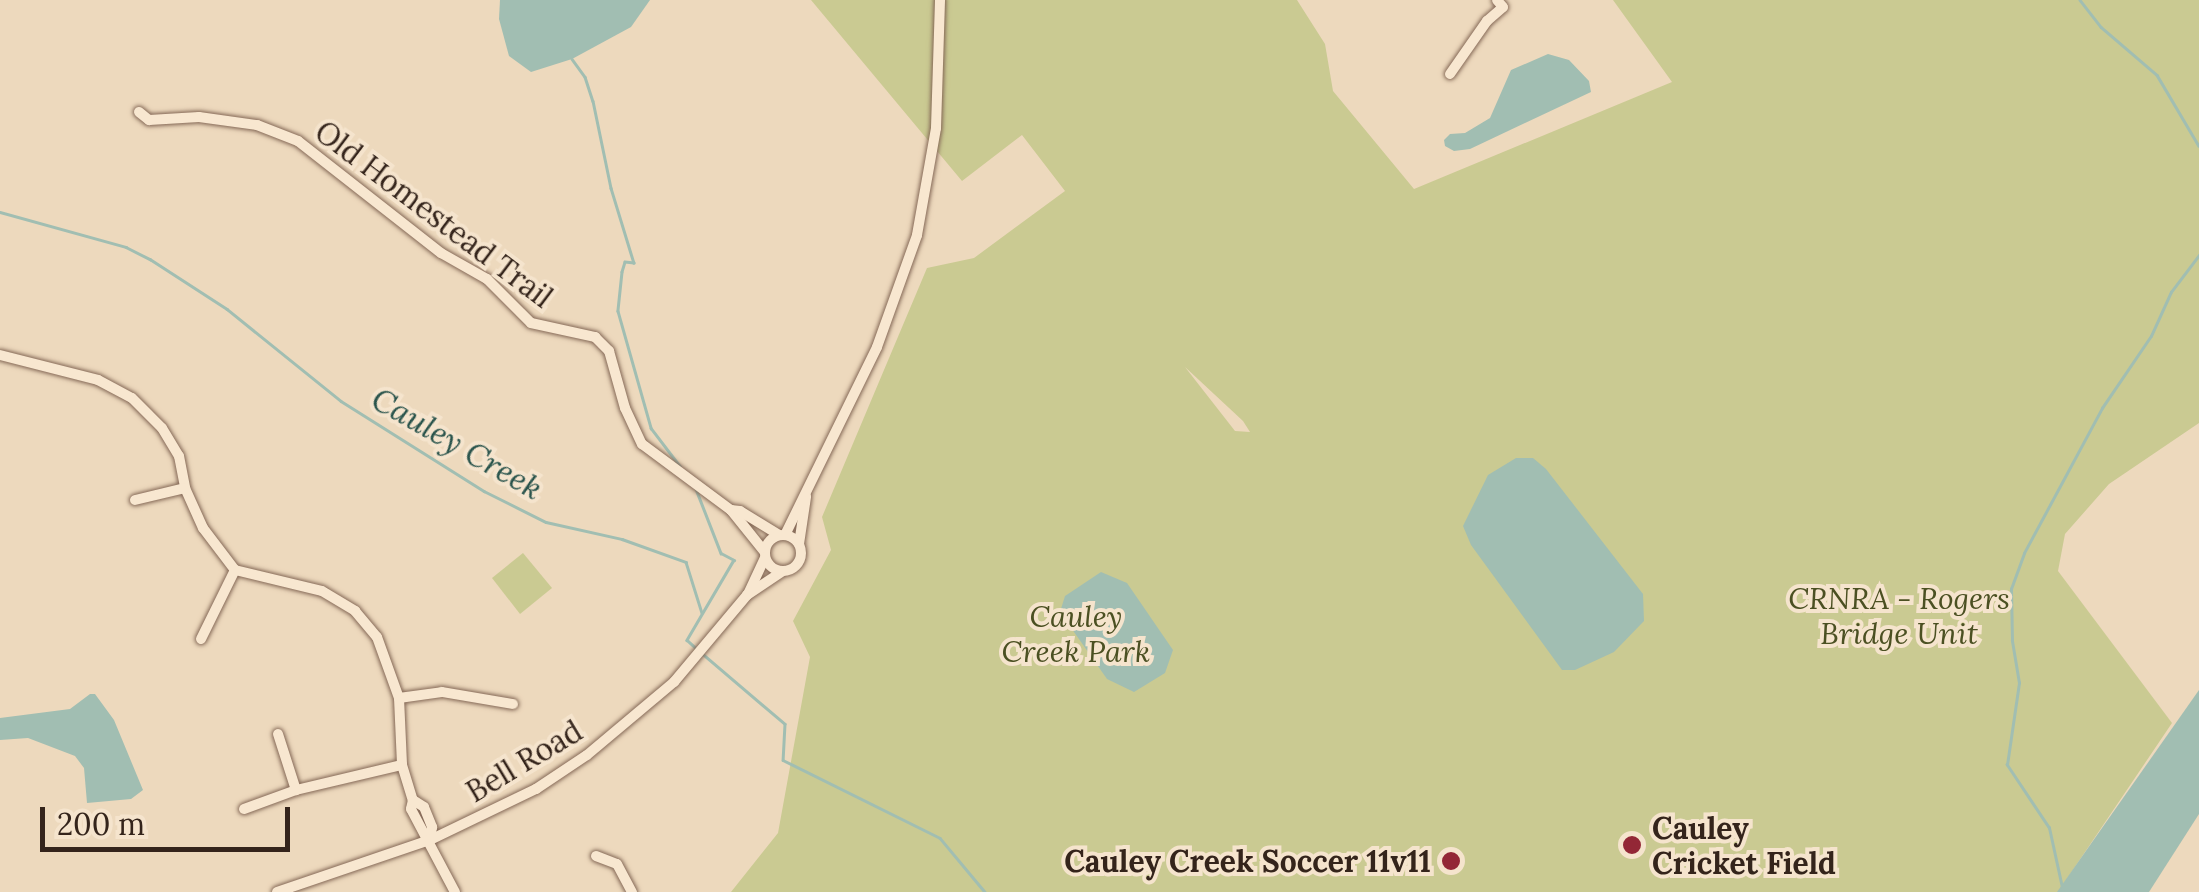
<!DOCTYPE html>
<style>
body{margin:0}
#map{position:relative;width:2199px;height:892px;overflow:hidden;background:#edd9bd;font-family:Lora,serif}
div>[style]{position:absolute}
.green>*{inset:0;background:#caca92}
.water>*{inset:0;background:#a1beb2}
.stream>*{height:2.5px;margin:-1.25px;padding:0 1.25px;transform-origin:1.25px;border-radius:1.25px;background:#a1beb2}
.roads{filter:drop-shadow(0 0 2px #856957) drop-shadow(0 0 2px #856957)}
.minor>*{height:10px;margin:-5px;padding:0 5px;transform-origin:5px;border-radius:5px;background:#f8e7d0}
.minor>.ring{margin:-5px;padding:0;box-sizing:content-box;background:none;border:10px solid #f8e7d0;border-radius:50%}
.dots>*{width:28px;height:28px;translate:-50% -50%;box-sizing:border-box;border:5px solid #f5e4cd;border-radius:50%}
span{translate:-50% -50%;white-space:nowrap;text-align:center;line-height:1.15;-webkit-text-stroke:8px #f5e4cd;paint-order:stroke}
.street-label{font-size:30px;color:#34241b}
.park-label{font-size:30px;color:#4b5022;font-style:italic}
.poi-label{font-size:30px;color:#34241b;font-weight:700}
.left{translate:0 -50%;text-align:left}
.right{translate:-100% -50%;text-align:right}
.water-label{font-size:32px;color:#2a544c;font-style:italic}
.scale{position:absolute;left:40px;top:807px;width:250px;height:45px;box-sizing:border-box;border:5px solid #34241b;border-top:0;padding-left:12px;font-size:30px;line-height:35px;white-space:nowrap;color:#34241b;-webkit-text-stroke:8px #f5e4cd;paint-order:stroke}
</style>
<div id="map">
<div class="green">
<div style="clip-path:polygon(evenodd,811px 0,1297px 0,1325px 44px,1333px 91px,1414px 189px,1672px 82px,1613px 0,2199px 0,2199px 423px,2109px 484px,2065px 534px,2058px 571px,2172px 723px,2058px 892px,731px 892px,778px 833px,810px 657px,793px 621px,831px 550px,822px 517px,927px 268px,974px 258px,1065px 191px,1022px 135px,962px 181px,811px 0,1185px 367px,1243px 421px,1250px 432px,1235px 431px,1185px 367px)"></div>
<div style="clip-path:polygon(523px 553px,552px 588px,520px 614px,492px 578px)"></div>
</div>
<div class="water">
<div style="clip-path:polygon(500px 0,650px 0,631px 27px,572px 59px,531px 72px,509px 56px,499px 19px)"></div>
<div style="clip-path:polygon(1548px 54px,1569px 60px,1589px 81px,1591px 92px,1470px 149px,1454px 151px,1445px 146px,1444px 140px,1450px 134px,1465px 133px,1490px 118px,1511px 70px)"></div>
<div style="clip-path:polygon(1516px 458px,1533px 458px,1546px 469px,1643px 594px,1644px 621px,1614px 652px,1575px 670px,1562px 670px,1471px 545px,1463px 526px,1488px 475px)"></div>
<div style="clip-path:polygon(1101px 572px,1127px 583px,1173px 650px,1165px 673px,1134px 692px,1107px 679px,1060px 612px,1065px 596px)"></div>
<div style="clip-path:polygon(2199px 690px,2199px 814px,2149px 892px,2057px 892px)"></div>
<div style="clip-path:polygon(90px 694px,95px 694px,114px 720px,143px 790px,131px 799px,87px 803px,84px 768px,75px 756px,28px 738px,0 740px,0 718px,70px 709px)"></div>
</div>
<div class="stream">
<div style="left:2080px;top:0;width:34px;rotate:52deg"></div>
<div style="left:2101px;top:27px;width:74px;rotate:40.6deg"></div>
<div style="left:2157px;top:75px;width:82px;rotate:59.4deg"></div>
<div style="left:572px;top:59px;width:22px;rotate:54deg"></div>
<div style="left:585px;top:77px;width:25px;rotate:72deg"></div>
<div style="left:593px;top:101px;width:89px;rotate:78.3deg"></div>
<div style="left:611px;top:188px;width:78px;rotate:73deg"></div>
<div style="left:634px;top:263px;width:9px;rotate:-174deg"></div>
<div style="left:625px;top:262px;width:10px;rotate:107deg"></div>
<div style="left:622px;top:272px;width:39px;rotate:96deg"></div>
<div style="left:618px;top:311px;width:122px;rotate:74.2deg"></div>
<div style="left:651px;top:428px;width:48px;rotate:52.7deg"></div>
<div style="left:0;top:212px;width:131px;rotate:15.5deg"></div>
<div style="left:126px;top:247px;width:27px;rotate:27deg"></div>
<div style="left:150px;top:259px;width:92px;rotate:33deg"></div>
<div style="left:227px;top:309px;width:146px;rotate:38.9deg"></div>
<div style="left:341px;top:401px;width:169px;rotate:32.2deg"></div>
<div style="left:484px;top:491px;width:69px;rotate:26.6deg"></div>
<div style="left:546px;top:522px;width:78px;rotate:12.6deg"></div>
<div style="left:622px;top:539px;width:68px;rotate:19.8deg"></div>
<div style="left:686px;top:562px;width:53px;rotate:72.6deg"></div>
<div style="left:696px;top:489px;width:69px;rotate:68.7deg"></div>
<div style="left:721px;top:553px;width:15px;rotate:28deg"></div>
<div style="left:734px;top:560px;width:93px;rotate:120.4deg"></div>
<div style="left:687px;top:640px;width:15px;rotate:42deg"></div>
<div style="left:704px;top:655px;width:106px;rotate:40.4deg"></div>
<div style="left:785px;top:724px;width:36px;rotate:93deg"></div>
<div style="left:783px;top:760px;width:175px;rotate:26.4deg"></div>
<div style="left:940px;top:838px;width:70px;rotate:50.2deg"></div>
<div style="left:2063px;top:892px;width:66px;rotate:-102.3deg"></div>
<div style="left:2049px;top:828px;width:76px;rotate:-123.7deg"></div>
<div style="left:2007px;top:765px;width:83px;rotate:-81.7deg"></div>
<div style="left:2019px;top:683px;width:43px;rotate:-99.5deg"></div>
<div style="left:2012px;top:641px;width:52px;rotate:-91.1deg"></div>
<div style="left:2011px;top:589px;width:38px;rotate:-70deg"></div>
<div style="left:2024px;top:553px;width:165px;rotate:-61.7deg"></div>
<div style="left:2102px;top:408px;width:87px;rotate:-55.8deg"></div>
<div style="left:2151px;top:336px;width:48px;rotate:-65.6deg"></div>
<div style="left:2171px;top:292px;width:46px;rotate:-52.9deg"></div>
</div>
<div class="roads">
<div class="minor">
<div style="left:1450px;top:74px;width:65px;rotate:-55.1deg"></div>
<div style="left:1487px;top:21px;width:21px;rotate:-41deg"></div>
<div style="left:1503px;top:7px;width:9px;rotate:-131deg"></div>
<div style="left:139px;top:112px;width:13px;rotate:39deg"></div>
<div style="left:149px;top:120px;width:50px;rotate:-3.4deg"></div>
<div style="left:199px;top:117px;width:59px;rotate:7.9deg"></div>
<div style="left:257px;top:125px;width:44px;rotate:21.3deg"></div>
<div style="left:298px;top:141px;width:182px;rotate:38.1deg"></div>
<div style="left:441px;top:253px;width:53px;rotate:29.5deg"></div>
<div style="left:487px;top:279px;width:62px;rotate:45deg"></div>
<div style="left:531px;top:323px;width:66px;rotate:12.3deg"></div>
<div style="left:595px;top:337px;width:20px;rotate:45deg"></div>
<div style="left:609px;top:351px;width:59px;rotate:74.3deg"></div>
<div style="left:625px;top:408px;width:40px;rotate:65deg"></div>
<div style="left:642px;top:444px;width:111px;rotate:36.6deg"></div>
<div style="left:731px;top:510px;width:9px;rotate:6deg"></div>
<div style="left:740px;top:511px;width:46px;rotate:31.6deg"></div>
<div style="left:0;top:355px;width:101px;rotate:14.3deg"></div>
<div style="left:98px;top:380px;width:38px;rotate:28deg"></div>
<div style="left:132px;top:398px;width:42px;rotate:45deg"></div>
<div style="left:162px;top:428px;width:33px;rotate:59deg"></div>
<div style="left:179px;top:456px;width:33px;rotate:79deg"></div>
<div style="left:185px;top:488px;width:44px;rotate:65.8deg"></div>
<div style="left:203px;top:528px;width:53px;rotate:52.7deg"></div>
<div style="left:235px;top:570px;width:89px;rotate:13.6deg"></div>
<div style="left:322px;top:591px;width:39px;rotate:31deg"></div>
<div style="left:355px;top:611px;width:34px;rotate:50deg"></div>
<div style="left:377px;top:637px;width:65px;rotate:70.2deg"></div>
<div style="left:399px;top:698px;width:67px;rotate:87.4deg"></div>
<div style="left:402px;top:765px;width:37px;rotate:73deg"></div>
<div style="left:413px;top:800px;width:9px;rotate:103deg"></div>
<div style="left:411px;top:809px;width:94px;rotate:62.1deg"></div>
<div style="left:135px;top:500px;width:51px;rotate:-13.5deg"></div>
<div style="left:731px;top:510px;width:53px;rotate:51.2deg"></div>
<div style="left:785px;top:535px;width:209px;rotate:-63.9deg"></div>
<div style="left:877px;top:347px;width:119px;rotate:-70.3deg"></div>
<div style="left:917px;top:235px;width:109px;rotate:-79.9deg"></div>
<div style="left:936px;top:128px;width:128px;rotate:-88.2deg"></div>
<div class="ring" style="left:765px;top:535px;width:26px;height:26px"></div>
<div style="left:799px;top:544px;width:48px;rotate:-81.5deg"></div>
<div style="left:748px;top:594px;width:40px;rotate:-65deg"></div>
<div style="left:201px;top:639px;width:77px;rotate:-63.8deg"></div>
<div style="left:399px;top:698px;width:43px;rotate:-7.9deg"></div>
<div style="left:442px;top:692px;width:72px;rotate:9.6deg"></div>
<div style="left:278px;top:734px;width:59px;rotate:72.2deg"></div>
<div style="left:413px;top:800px;width:13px;rotate:32deg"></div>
<div style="left:424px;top:807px;width:22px;rotate:68deg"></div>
<div style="left:432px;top:827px;width:13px;rotate:99deg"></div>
<div style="left:244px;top:809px;width:55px;rotate:-20.1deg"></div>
<div style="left:296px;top:790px;width:109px;rotate:-13.3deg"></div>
<div style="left:596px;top:856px;width:22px;rotate:21deg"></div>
<div style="left:617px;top:864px;width:32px;rotate:62deg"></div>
<div style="left:277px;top:892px;width:162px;rotate:-18.8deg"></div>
<div style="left:430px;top:840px;width:118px;rotate:-25.7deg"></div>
<div style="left:536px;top:789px;width:61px;rotate:-33.7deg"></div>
<div style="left:587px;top:755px;width:114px;rotate:-40deg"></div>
<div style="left:674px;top:682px;width:114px;rotate:-50deg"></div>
<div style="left:747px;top:595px;width:43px;rotate:-33.7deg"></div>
</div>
</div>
<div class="dots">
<div style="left:1632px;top:845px;background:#932736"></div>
<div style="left:1451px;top:861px;background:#932736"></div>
</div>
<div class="street-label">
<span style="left:434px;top:214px;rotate:37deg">Old Homestead Trail</span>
<span style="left:524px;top:761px;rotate:-31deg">Bell Road</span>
</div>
<div class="park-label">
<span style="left:1899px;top:615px">CRNRA - Rogers<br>Bridge Unit</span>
<span style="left:1076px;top:633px">Cauley<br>Creek Park</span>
</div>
<div class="poi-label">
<span class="left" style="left:1652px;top:845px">Cauley<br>Cricket Field</span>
<span class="right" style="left:1431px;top:861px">Cauley Creek Soccer 11v11</span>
</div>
<div class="water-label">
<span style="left:457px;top:444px;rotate:30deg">Cauley Creek</span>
</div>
<div class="scale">200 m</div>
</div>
